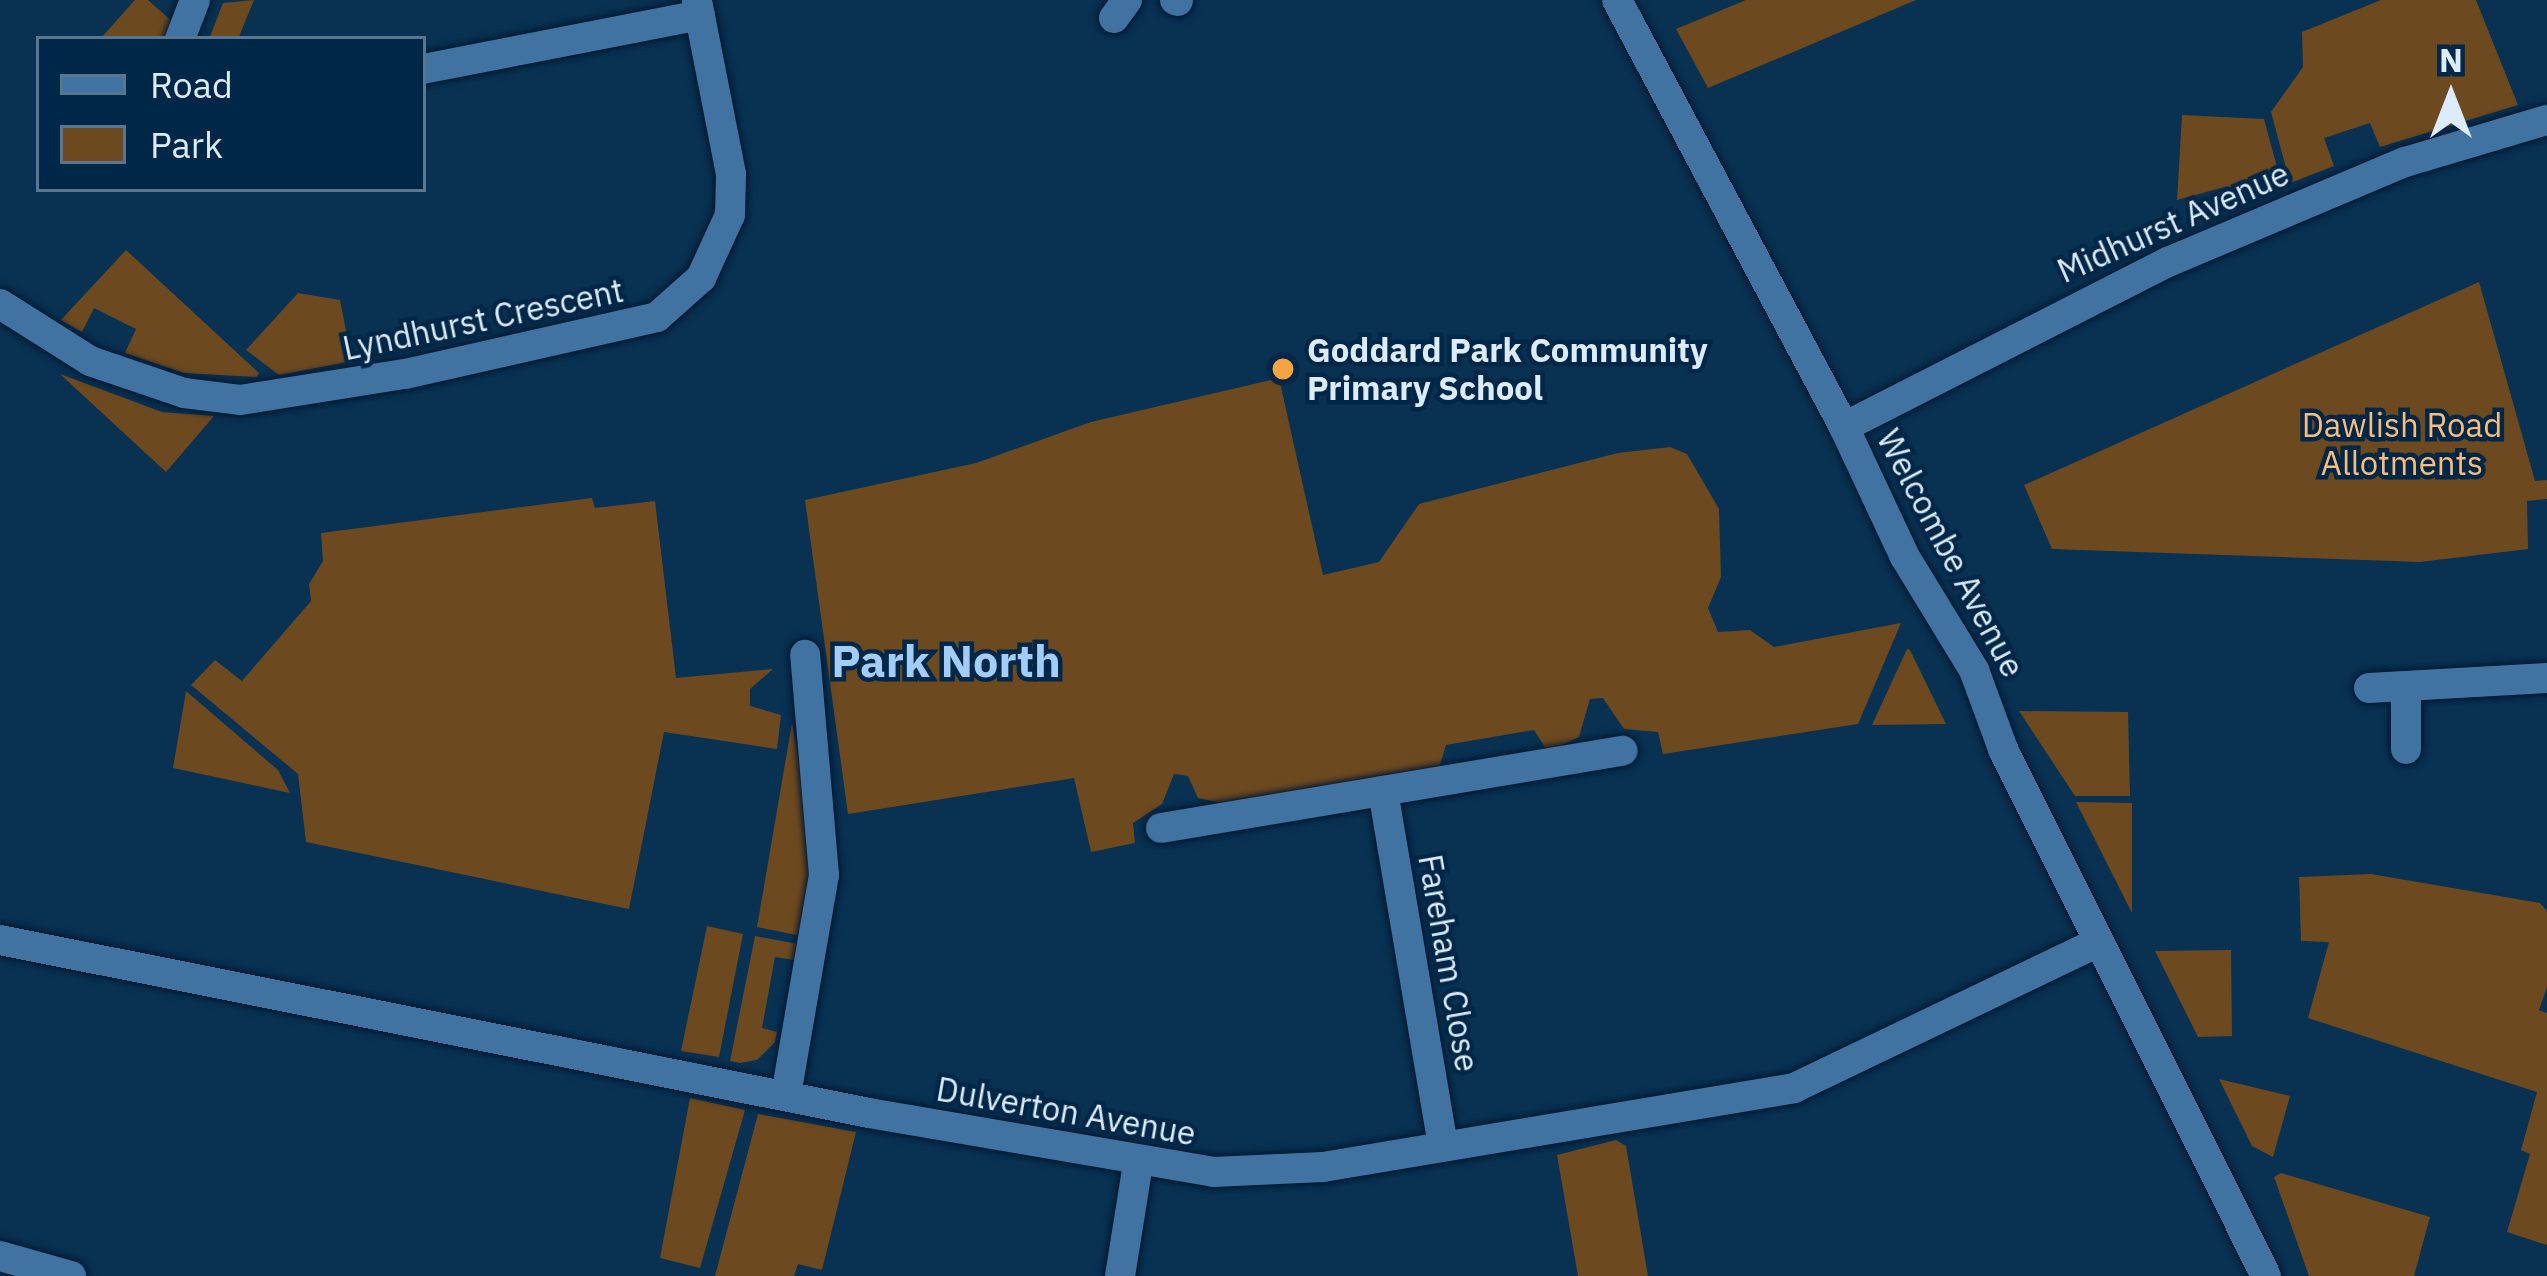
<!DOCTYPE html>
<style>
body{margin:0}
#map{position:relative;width:2547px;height:1276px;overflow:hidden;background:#083152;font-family:"IBM Plex Sans",sans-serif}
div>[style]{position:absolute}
.green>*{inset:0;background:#6d491f}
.roads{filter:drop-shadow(0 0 3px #00182f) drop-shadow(0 0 3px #00182f)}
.minor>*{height:30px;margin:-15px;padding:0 15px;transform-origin:15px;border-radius:15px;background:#4073a2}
.dots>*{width:33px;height:33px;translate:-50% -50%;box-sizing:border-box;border:6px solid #002747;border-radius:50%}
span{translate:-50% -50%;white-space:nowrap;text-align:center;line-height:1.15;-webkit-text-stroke:9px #002747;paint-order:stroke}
.street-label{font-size:33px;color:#dcecfc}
.poi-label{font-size:33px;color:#dcecfc;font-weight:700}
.left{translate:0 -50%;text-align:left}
.park-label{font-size:33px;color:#fabc78}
.district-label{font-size:45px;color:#a2cdf6;font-weight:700}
.legend{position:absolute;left:36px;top:36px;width:390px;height:156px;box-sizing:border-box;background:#002747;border:3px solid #58768f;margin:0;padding:15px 21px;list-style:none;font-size:36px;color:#dcecfc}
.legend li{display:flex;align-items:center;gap:24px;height:60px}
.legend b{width:60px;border:3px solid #58768f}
.north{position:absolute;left:2391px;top:36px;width:120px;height:120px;-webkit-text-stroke:9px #002747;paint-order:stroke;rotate:0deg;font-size:33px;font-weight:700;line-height:48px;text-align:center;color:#dcecfc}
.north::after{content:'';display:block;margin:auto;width:42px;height:54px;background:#dcecfc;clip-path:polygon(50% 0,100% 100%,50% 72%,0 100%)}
</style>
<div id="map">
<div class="green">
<div style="clip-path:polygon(135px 0,148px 0,174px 23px,167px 39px,100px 39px)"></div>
<div style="clip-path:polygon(254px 0,238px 39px,209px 39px,223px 3px)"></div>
<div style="clip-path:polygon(1746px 0,1916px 0,1708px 88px,1676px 29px)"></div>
<div style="clip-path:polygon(2381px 0,2476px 0,2518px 105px,2380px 147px,2370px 123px,2324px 138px,2334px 166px,2290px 183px,2271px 112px,2303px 67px,2302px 32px)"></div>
<div style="clip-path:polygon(2182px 115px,2264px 119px,2283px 189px,2245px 206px,2228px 186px,2177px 200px)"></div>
<div style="clip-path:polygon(126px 250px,259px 373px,257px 377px,184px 373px,125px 353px,136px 329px,94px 308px,82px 332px,61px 320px)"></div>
<div style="clip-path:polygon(2479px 282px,2535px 481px,2547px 480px,2547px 499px,2527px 501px,2528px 549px,2420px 562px,2052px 549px,2024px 485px)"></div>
<div style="clip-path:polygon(298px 293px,340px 300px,352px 361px,279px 375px,246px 350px)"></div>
<div style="clip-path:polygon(60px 374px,162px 412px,214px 416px,166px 472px)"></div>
<div style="clip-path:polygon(1279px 378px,1323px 575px,1379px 562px,1419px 504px,1618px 453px,1670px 447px,1687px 454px,1719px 509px,1721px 577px,1708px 608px,1718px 632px,1750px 630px,1774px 647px,1901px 623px,1858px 724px,1663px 754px,1658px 732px,1624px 729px,1603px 698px,1590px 699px,1579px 737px,1548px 752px,1534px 730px,1446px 745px,1439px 768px,1228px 804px,1198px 798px,1188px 776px,1174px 774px,1162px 804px,1133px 823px,1135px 843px,1091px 852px,1074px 778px,848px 814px,805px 500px,976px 463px,1091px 422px)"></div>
<div style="clip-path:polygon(592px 498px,595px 508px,655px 501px,676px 678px,773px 669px,750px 689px,750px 706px,781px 715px,777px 749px,664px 732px,629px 909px,306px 842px,298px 774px,191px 685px,215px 660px,242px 681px,311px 601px,309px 584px,323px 561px,321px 533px)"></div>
<div style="clip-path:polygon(1907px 649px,1910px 650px,1946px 724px,1872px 725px)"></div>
<div style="clip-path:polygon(186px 691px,278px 770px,290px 793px,173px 768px)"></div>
<div style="clip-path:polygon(2019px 711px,2128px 712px,2130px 796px,2075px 796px)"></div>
<div style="clip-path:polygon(792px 723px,814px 842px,806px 937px,757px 927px)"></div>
<div style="clip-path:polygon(2076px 802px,2132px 803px,2132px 913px)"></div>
<div style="clip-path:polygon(2371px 874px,2540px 903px,2547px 911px,2547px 987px,2539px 1010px,2547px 1013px,2547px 1245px,2507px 1232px,2530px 1154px,2521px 1150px,2537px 1092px,2308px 1018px,2329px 942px,2301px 941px,2299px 877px)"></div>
<div style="clip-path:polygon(707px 926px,743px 934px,719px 1057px,681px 1051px)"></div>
<div style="clip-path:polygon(755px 936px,803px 945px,801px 961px,775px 957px,762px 1028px,777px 1032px,775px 1042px,757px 1060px,740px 1063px,730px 1061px)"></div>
<div style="clip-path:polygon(2231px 950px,2232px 1036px,2198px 1037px,2155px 951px)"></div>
<div style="clip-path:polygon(2219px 1079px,2290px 1096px,2273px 1157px,2252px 1146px)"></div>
<div style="clip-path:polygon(690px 1098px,745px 1110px,700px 1268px,660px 1258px)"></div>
<div style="clip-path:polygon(758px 1114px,856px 1132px,822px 1270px,798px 1264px,794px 1276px,715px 1276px)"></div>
<div style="clip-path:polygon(1616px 1140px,1626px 1146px,1648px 1276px,1578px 1276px,1557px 1155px)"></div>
<div style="clip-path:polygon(2281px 1173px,2430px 1217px,2414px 1276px,2309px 1276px,2274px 1177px)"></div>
</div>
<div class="roads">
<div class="minor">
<div style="left:1175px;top:0;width:3px;rotate:18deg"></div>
<div style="left:1617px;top:0;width:484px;rotate:62deg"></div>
<div style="left:1844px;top:427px;width:144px;rotate:64.9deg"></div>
<div style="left:1905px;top:557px;width:132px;rotate:58.6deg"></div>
<div style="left:1974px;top:670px;width:84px;rotate:69.8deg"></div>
<div style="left:2003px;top:749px;width:589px;rotate:63.48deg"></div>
<div style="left:1114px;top:18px;width:22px;rotate:-54deg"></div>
<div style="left:180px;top:39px;width:42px;rotate:-69deg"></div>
<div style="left:423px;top:69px;width:282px;rotate:-11deg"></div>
<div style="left:0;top:304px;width:107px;rotate:32.3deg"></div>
<div style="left:90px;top:361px;width:99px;rotate:18.8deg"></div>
<div style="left:184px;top:393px;width:56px;rotate:7.1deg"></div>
<div style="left:240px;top:400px;width:167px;rotate:-9deg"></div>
<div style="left:405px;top:374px;width:258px;rotate:-12.7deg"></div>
<div style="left:657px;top:317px;width:59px;rotate:-41.6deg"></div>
<div style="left:701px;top:278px;width:69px;rotate:-65.3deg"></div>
<div style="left:730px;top:215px;width:41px;rotate:-88.6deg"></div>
<div style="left:731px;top:174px;width:177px;rotate:-101.1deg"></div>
<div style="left:1844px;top:427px;width:364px;rotate:-27deg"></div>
<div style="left:2168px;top:262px;width:257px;rotate:-22.9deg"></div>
<div style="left:2405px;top:162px;width:148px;rotate:-16.5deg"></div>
<div style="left:2369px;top:688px;width:178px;rotate:-3.2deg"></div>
<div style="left:2406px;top:688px;width:61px;rotate:90deg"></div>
<div style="left:1383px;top:791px;width:360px;rotate:80.4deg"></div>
<div style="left:1161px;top:828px;width:468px;rotate:-9.5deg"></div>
<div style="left:0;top:940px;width:886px;rotate:11.26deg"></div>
<div style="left:869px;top:1113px;width:349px;rotate:9.7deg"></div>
<div style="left:1213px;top:1172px;width:110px;rotate:-2.6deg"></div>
<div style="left:1323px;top:1167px;width:478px;rotate:-9.5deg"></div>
<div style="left:1794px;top:1088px;width:336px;rotate:-25.6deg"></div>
<div style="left:786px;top:1095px;width:223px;rotate:-80.2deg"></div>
<div style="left:824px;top:875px;width:221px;rotate:-94.9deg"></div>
<div style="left:0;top:1256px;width:74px;rotate:15.7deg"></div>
<div style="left:1120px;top:1276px;width:113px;rotate:-80.9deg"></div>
</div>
</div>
<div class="dots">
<div style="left:1283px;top:369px;background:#f4a443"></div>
</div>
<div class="street-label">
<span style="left:2173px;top:222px;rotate:-24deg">Midhurst Avenue</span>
<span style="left:483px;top:319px;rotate:-12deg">Lyndhurst Crescent</span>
<span style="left:1951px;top:553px;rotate:62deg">Welcombe Avenue</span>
<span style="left:1449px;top:963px;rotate:80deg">Fareham Close</span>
<span style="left:1066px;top:1111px;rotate:10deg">Dulverton Avenue</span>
</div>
<div class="poi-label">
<span class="left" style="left:1307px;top:369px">Goddard Park Community<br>Primary School</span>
</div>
<div class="park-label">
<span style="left:2402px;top:444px">Dawlish Road<br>Allotments</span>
</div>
<div class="district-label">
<span style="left:946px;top:661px">Park North</span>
</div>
<ul class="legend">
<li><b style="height:15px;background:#4073a2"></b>Road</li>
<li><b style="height:33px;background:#6d491f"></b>Park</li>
</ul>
<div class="north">N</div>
</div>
